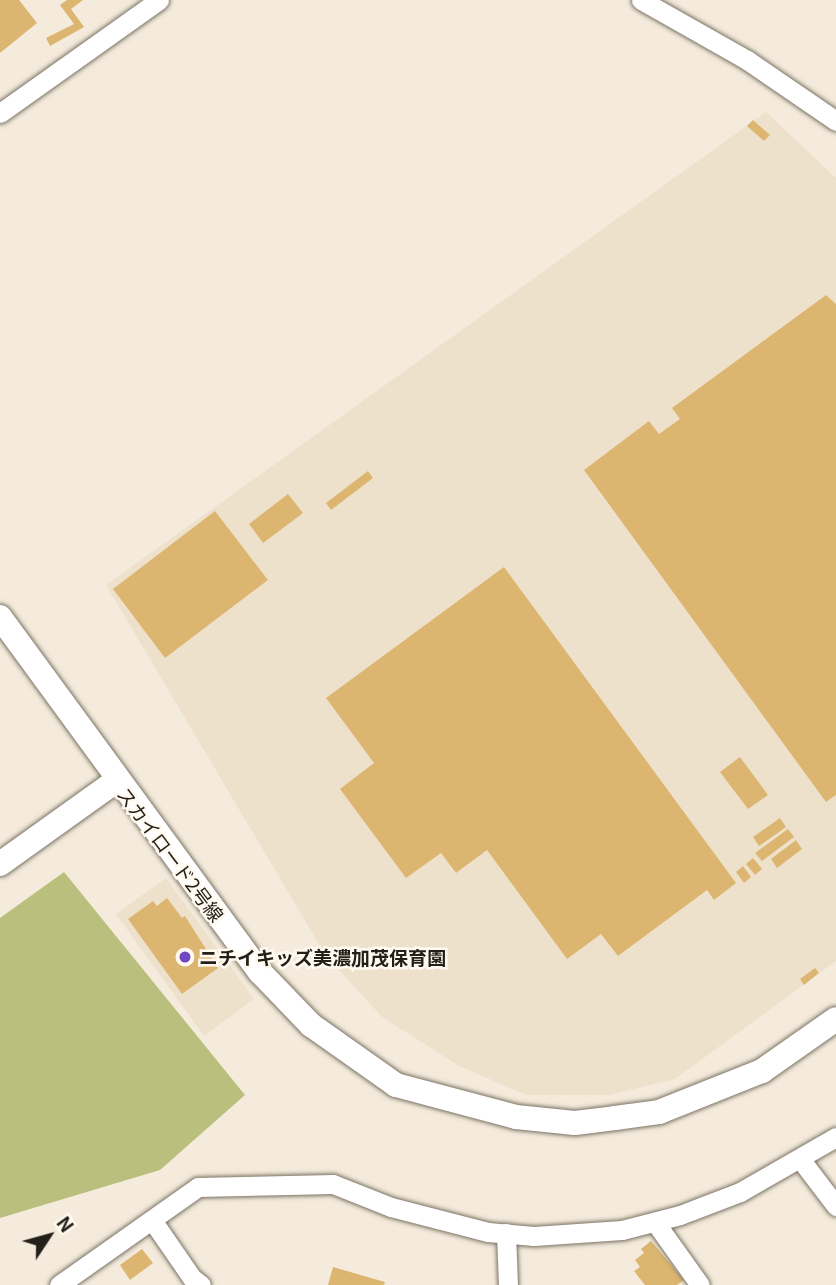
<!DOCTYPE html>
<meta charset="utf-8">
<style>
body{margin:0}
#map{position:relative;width:836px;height:1285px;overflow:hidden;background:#f4ebdc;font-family:Georgia,"Noto Sans JP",serif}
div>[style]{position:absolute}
.built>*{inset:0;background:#eee1cb}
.green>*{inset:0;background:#bbbf7d}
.building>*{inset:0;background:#dcb670}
.roads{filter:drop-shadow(0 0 2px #7b7365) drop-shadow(0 0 2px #7b7365)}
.minor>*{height:19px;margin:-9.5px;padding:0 9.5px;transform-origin:9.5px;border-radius:9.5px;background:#fff}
.tertiary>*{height:24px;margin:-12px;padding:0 12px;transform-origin:12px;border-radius:12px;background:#fff}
.dots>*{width:19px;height:19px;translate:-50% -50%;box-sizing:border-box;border:4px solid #fff9f0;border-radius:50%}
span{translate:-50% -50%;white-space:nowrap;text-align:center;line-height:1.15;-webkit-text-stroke:5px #fff9f0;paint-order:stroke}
.street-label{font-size:19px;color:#23201a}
.poi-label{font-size:19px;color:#23201a;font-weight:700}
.left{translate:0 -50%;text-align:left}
.north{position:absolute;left:14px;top:1201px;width:70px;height:70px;-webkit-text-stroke:5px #fff9f0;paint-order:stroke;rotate:54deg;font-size:19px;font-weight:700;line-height:28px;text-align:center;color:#23201a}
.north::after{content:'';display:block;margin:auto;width:24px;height:32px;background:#23201a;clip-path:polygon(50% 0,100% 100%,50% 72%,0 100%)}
</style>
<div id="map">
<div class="built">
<div style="clip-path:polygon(766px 112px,836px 178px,836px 961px,675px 1079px,609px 1095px,526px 1095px,459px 1066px,382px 1017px,326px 956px,106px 585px)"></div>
<div style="clip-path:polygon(166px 878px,254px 999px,204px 1036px,116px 914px)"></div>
</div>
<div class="green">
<div style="clip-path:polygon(64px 872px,245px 1095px,160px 1170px,0 1218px,0 918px)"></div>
</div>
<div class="building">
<div style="clip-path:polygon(0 0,19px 0,37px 23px,0 53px)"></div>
<div style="clip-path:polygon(67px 0,83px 0,71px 9px,84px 27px,50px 46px,46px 38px,74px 24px,60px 5px)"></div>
<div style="clip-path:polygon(753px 120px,770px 135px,764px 141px,747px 126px)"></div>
<div style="clip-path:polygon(826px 295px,836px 304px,836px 795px,826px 802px,584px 470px,649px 421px,659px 434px,680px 419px,672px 408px)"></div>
<div style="clip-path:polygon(368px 471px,373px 478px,331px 510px,326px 503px)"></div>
<div style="clip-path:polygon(288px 494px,303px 513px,263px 543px,249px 524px)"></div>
<div style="clip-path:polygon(215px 511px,268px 580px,165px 658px,113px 589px)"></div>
<div style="clip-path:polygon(504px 567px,736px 883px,714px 900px,707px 890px,618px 956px,601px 934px,567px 959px,487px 850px,456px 873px,441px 853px,406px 878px,340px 789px,374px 763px,326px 698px)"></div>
<div style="clip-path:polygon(740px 757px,768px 795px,748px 809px,720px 772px)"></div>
<div style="clip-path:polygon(780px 818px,786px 827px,759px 846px,753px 837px)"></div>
<div style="clip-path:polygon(788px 829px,794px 837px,762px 861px,755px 853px)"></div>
<div style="clip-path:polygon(796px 840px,802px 849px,777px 868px,771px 859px)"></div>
<div style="clip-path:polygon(753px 858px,762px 869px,755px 875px,746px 864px)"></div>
<div style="clip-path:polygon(743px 866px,751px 877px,744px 883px,736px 872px)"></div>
<div style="clip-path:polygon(167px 898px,182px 918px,185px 916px,218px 968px,182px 994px,128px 919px,153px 901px,157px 906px)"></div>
<div style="clip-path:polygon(815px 968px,819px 973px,804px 985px,800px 979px)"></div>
<div style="clip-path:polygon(651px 1241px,684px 1280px,677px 1285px,645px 1285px,634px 1271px,640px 1267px,635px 1260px,644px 1253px,641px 1249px)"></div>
<div style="clip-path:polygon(142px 1249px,153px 1263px,130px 1280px,120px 1265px)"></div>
<div style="clip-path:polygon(333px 1267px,385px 1282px,384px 1285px,328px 1285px)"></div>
</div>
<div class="roads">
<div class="minor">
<div style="left:641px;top:0;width:122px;rotate:29.5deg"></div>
<div style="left:747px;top:60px;width:108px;rotate:34.4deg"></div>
<div style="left:0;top:113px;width:195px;rotate:-35.4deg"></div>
<div style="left:801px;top:1160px;width:58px;rotate:52.7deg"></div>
<div style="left:152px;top:1220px;width:70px;rotate:55.4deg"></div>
<div style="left:192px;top:1278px;width:11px;rotate:38deg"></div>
<div style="left:655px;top:1222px;width:77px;rotate:54.5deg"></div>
<div style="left:506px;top:1233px;width:52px;rotate:87.8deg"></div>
<div style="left:59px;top:1285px;width:170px;rotate:-35.2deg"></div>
<div style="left:198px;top:1187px;width:135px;rotate:-1.3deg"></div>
<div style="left:333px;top:1184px;width:62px;rotate:21.6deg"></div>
<div style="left:391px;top:1207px;width:100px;rotate:14.5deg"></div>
<div style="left:488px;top:1232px;width:46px;rotate:5deg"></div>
<div style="left:534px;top:1236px;width:88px;rotate:-3.9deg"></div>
<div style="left:622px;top:1230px;width:60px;rotate:-14.5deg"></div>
<div style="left:680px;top:1215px;width:64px;rotate:-21deg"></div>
<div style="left:740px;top:1192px;width:111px;rotate:-29.8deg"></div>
</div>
<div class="tertiary">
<div style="left:0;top:617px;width:440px;rotate:53.8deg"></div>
<div style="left:260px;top:972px;width:74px;rotate:46.1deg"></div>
<div style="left:311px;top:1025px;width:104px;rotate:35.2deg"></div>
<div style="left:396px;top:1085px;width:124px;rotate:14.9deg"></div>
<div style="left:516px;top:1117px;width:59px;rotate:5.8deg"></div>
<div style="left:575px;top:1123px;width:40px;rotate:-7.1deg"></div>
<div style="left:615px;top:1118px;width:44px;rotate:-7.8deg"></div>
<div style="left:659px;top:1112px;width:111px;rotate:-21.7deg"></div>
<div style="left:762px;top:1071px;width:90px;rotate:-35.1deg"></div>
<div style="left:0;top:864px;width:143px;rotate:-35.6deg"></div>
</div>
</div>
<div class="dots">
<div style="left:185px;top:957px;background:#7147c0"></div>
</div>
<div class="street-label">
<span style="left:171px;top:854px;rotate:53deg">スカイロード2号線</span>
</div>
<div class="poi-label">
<span class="left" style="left:199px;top:957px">ニチイキッズ美濃加茂保育園</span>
</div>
<div class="north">N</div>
</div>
